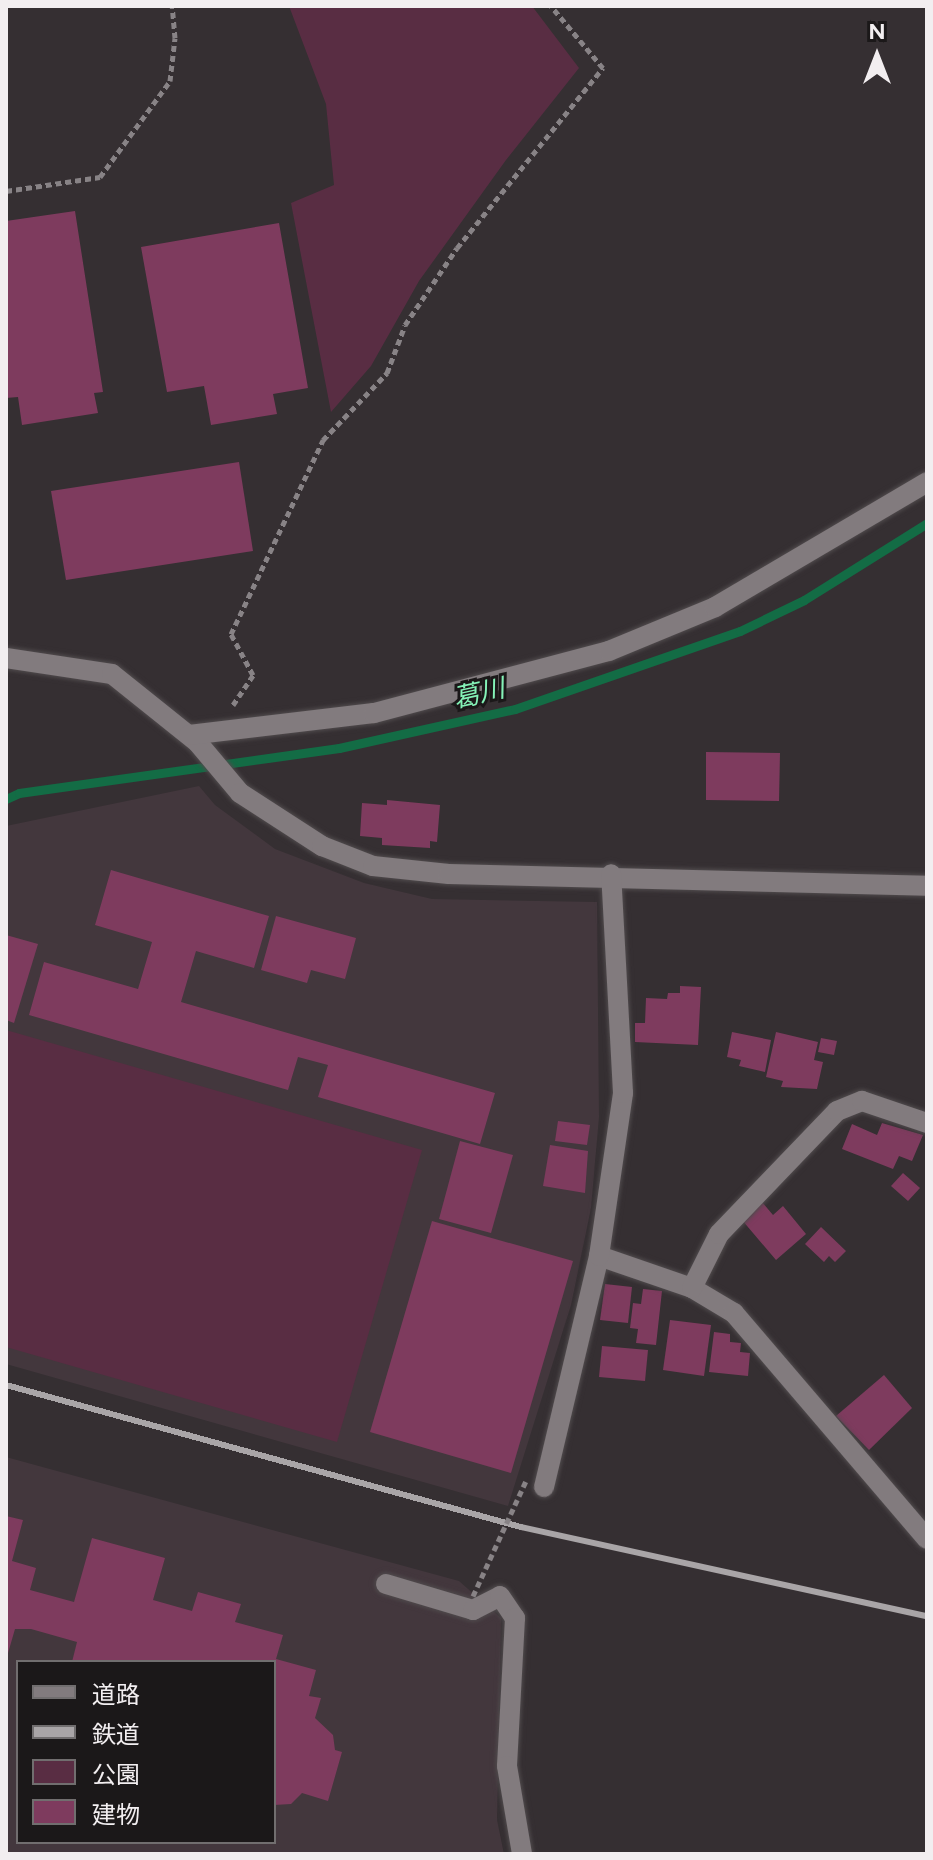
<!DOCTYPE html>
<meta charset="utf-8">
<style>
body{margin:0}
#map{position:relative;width:933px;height:1860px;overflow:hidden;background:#352f32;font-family:Figtree,"Noto Sans JP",sans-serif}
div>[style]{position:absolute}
.built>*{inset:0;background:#43373d}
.green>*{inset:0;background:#592d43}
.stream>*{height:9px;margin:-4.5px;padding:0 4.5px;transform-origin:4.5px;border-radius:4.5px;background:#136c45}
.building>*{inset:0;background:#7e3b5e}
.path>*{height:5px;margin-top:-2.5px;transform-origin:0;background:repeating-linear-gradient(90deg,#888386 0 6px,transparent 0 10px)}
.roads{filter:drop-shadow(0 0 2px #504b4d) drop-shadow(0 0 2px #504b4d)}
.minor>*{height:20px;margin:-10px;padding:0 10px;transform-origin:10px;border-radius:10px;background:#827b7e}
.rail>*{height:6px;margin:-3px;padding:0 3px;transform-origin:3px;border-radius:3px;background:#a9a5a7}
.path-bridge>*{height:5px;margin-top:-2.5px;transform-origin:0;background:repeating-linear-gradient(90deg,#888386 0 6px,transparent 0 10px)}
span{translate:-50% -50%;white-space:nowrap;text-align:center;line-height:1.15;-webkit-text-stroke:6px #1b1819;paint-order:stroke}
.water-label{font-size:26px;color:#85f3b8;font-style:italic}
.frame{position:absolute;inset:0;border:8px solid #f2eef0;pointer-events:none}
.legend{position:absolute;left:16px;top:1660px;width:260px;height:184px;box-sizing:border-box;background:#1b1819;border:2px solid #716e6f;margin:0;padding:10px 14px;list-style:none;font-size:24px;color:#f2eef0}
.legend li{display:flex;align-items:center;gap:16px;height:40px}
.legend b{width:40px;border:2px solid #716e6f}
.north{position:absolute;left:837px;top:16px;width:80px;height:80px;-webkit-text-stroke:6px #1b1819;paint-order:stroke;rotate:0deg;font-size:22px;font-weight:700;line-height:32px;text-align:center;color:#f2eef0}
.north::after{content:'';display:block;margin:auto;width:28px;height:36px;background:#f2eef0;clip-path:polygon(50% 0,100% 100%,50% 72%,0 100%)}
</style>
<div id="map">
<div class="built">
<div style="clip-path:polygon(199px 786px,215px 805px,275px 849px,364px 883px,432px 899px,597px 902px,599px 1117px,591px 1208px,571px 1305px,508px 1506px,6px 1364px,6px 826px)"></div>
<div style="clip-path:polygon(evenodd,6px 1457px,459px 1581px,501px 1618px,497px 1820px,504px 1854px,6px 1854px,6px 1457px,18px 1662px,274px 1662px,274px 1842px,18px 1842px,18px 1662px)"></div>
</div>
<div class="green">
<div style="clip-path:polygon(289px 6px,532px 6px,579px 68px,506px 160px,419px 281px,371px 366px,331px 412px,291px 203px,334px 185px,326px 104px)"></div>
<div style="clip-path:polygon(6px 1030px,422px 1150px,337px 1442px,6px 1347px)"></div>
</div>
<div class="stream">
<div style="left:6px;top:799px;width:14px;rotate:-25deg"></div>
<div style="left:19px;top:793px;width:323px;rotate:-8deg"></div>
<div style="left:339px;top:748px;width:180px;rotate:-12.5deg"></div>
<div style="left:515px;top:709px;width:238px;rotate:-19.1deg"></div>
<div style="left:740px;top:631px;width:71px;rotate:-25.8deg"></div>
<div style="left:804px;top:600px;width:145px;rotate:-32deg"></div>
</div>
<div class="building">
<div style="clip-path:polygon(75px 211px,103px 392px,94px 393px,98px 413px,22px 425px,18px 397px,6px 398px,6px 221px)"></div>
<div style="clip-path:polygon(279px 223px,308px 388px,273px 394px,277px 414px,211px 425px,204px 386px,167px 392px,141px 247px)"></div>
<div style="clip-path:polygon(239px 462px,253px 551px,66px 580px,51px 491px)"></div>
<div style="clip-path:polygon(706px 752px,780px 753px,779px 801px,706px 800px)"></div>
<div style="clip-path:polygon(387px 800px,440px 805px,437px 842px,430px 841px,430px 848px,382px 845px,382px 838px,360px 836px,362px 803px,387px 805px)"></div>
<div style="clip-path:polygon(111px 870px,269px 916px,254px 968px,196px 951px,181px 1002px,495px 1093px,480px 1144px,318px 1097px,328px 1065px,298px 1057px,288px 1090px,29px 1015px,44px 962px,138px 989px,152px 942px,95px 925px)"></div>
<div style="clip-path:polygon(276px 916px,356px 938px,345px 979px,311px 970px,307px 983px,261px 970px)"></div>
<div style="clip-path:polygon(6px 935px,38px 944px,14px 1023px,6px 1020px)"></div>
<div style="clip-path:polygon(680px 986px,701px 987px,698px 1045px,635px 1042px,635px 1023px,645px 1023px,646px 998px,667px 999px,668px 993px,680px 993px)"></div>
<div style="clip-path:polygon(732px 1032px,771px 1040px,765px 1072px,739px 1066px,741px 1060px,727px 1057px)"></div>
<div style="clip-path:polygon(776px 1032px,818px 1042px,814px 1060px,823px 1062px,817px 1089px,781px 1087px,783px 1081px,766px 1077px)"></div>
<div style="clip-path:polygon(821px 1038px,837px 1041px,834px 1055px,818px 1052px)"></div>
<div style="clip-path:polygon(558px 1121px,590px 1125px,587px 1145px,555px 1141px)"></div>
<div style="clip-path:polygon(882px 1123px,923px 1135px,912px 1161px,899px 1156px,893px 1169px,842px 1149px,852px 1124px,877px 1135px)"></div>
<div style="clip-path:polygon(460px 1141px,513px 1155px,491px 1233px,439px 1219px)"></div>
<div style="clip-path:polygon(550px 1145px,588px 1151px,585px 1193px,543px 1186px)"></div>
<div style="clip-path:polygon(903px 1173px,920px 1188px,908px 1201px,891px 1186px)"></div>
<div style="clip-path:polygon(762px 1202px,773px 1215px,783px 1206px,806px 1234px,776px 1260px,742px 1220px)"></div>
<div style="clip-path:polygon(432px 1221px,573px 1261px,511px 1473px,370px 1432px)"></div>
<div style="clip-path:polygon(821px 1227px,846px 1251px,835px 1262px,829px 1256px,824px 1262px,805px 1244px)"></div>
<div style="clip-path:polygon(605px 1284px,632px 1287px,628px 1323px,600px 1320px)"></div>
<div style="clip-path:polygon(643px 1289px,662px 1291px,656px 1345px,636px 1343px,638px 1329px,630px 1328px,633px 1303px,641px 1304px)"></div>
<div style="clip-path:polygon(670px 1320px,711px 1325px,704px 1376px,663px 1370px)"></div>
<div style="clip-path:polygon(714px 1332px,730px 1334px,730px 1342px,741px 1343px,740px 1352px,750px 1353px,748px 1376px,709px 1372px)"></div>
<div style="clip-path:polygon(602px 1346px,648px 1350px,645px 1381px,599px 1377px)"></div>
<div style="clip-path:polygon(884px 1375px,912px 1408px,869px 1450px,836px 1416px)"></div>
<div style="clip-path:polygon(6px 1516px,23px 1520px,12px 1561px,36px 1568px,30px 1590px,74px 1602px,92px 1538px,165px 1558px,153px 1600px,192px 1611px,198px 1592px,241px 1604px,235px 1622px,283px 1635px,276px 1659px,316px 1670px,309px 1696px,321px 1698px,315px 1718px,333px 1735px,335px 1750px,342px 1752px,328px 1801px,302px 1793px,291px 1804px,274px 1805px,274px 1662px,72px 1662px,77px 1642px,31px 1629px,15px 1629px,6px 1660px)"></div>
</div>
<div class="path">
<div style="left:6px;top:191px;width:95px;rotate:-8.5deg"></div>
<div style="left:100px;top:177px;width:119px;rotate:-53.9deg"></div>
<div style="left:170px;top:81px;width:43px;rotate:-83.4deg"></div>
<div style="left:175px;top:38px;width:32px;rotate:-95deg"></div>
<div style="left:233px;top:705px;width:36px;rotate:-56deg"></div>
<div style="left:253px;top:675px;width:47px;rotate:-118.2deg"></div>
<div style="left:231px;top:634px;width:215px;rotate:-64.6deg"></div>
<div style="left:323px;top:440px;width:93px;rotate:-46.3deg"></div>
<div style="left:387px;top:373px;width:51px;rotate:-69.4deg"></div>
<div style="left:405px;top:325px;width:93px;rotate:-56deg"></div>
<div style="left:457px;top:248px;width:232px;rotate:-51deg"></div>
<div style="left:603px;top:68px;width:81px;rotate:-130deg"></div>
</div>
<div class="roads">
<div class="minor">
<div style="left:6px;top:658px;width:107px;rotate:8.6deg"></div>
<div style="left:112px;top:674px;width:110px;rotate:38.7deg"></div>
<div style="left:198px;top:743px;width:65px;rotate:50deg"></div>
<div style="left:240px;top:793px;width:98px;rotate:32.9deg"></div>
<div style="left:322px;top:846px;width:55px;rotate:21.4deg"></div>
<div style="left:373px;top:866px;width:76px;rotate:6deg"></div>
<div style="left:449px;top:874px;width:478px;rotate:1.4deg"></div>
<div style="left:189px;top:735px;width:186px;rotate:-6.8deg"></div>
<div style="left:374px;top:713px;width:243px;rotate:-14.8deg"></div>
<div style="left:609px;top:651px;width:115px;rotate:-22.5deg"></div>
<div style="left:715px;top:607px;width:246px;rotate:-30.5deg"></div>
<div style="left:599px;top:1256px;width:98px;rotate:19deg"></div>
<div style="left:692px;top:1288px;width:49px;rotate:30.8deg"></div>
<div style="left:734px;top:1313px;width:297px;rotate:49.5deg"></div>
<div style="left:692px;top:1288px;width:60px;rotate:-63.4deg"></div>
<div style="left:719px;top:1234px;width:170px;rotate:-46.2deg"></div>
<div style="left:837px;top:1111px;width:27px;rotate:-22deg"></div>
<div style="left:862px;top:1101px;width:69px;rotate:18.7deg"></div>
<div style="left:544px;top:1487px;width:237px;rotate:-76.6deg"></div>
<div style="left:599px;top:1256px;width:165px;rotate:-81.6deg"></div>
<div style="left:623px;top:1093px;width:219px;rotate:-93.1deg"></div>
<div style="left:386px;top:1584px;width:91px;rotate:16.6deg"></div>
<div style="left:473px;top:1610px;width:30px;rotate:-27deg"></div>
<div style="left:500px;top:1596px;width:27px;rotate:56deg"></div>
<div style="left:515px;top:1618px;width:148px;rotate:93.1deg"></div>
<div style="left:507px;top:1766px;width:89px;rotate:80.3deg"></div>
</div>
</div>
<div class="rail">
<div style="left:6px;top:1385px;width:534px;rotate:15.42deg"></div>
<div style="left:521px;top:1527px;width:416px;rotate:12.4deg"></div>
</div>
<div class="path-bridge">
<div style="left:473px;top:1596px;width:127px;rotate:-65.3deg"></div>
</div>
<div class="water-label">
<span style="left:479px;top:694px;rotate:-13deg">葛川</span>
</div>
<div class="frame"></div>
<ul class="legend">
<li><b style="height:10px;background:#827b7e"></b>道路</li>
<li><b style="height:10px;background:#a9a5a7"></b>鉄道</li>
<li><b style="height:22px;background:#592d43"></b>公園</li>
<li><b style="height:22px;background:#7e3b5e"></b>建物</li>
</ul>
<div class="north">N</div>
</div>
